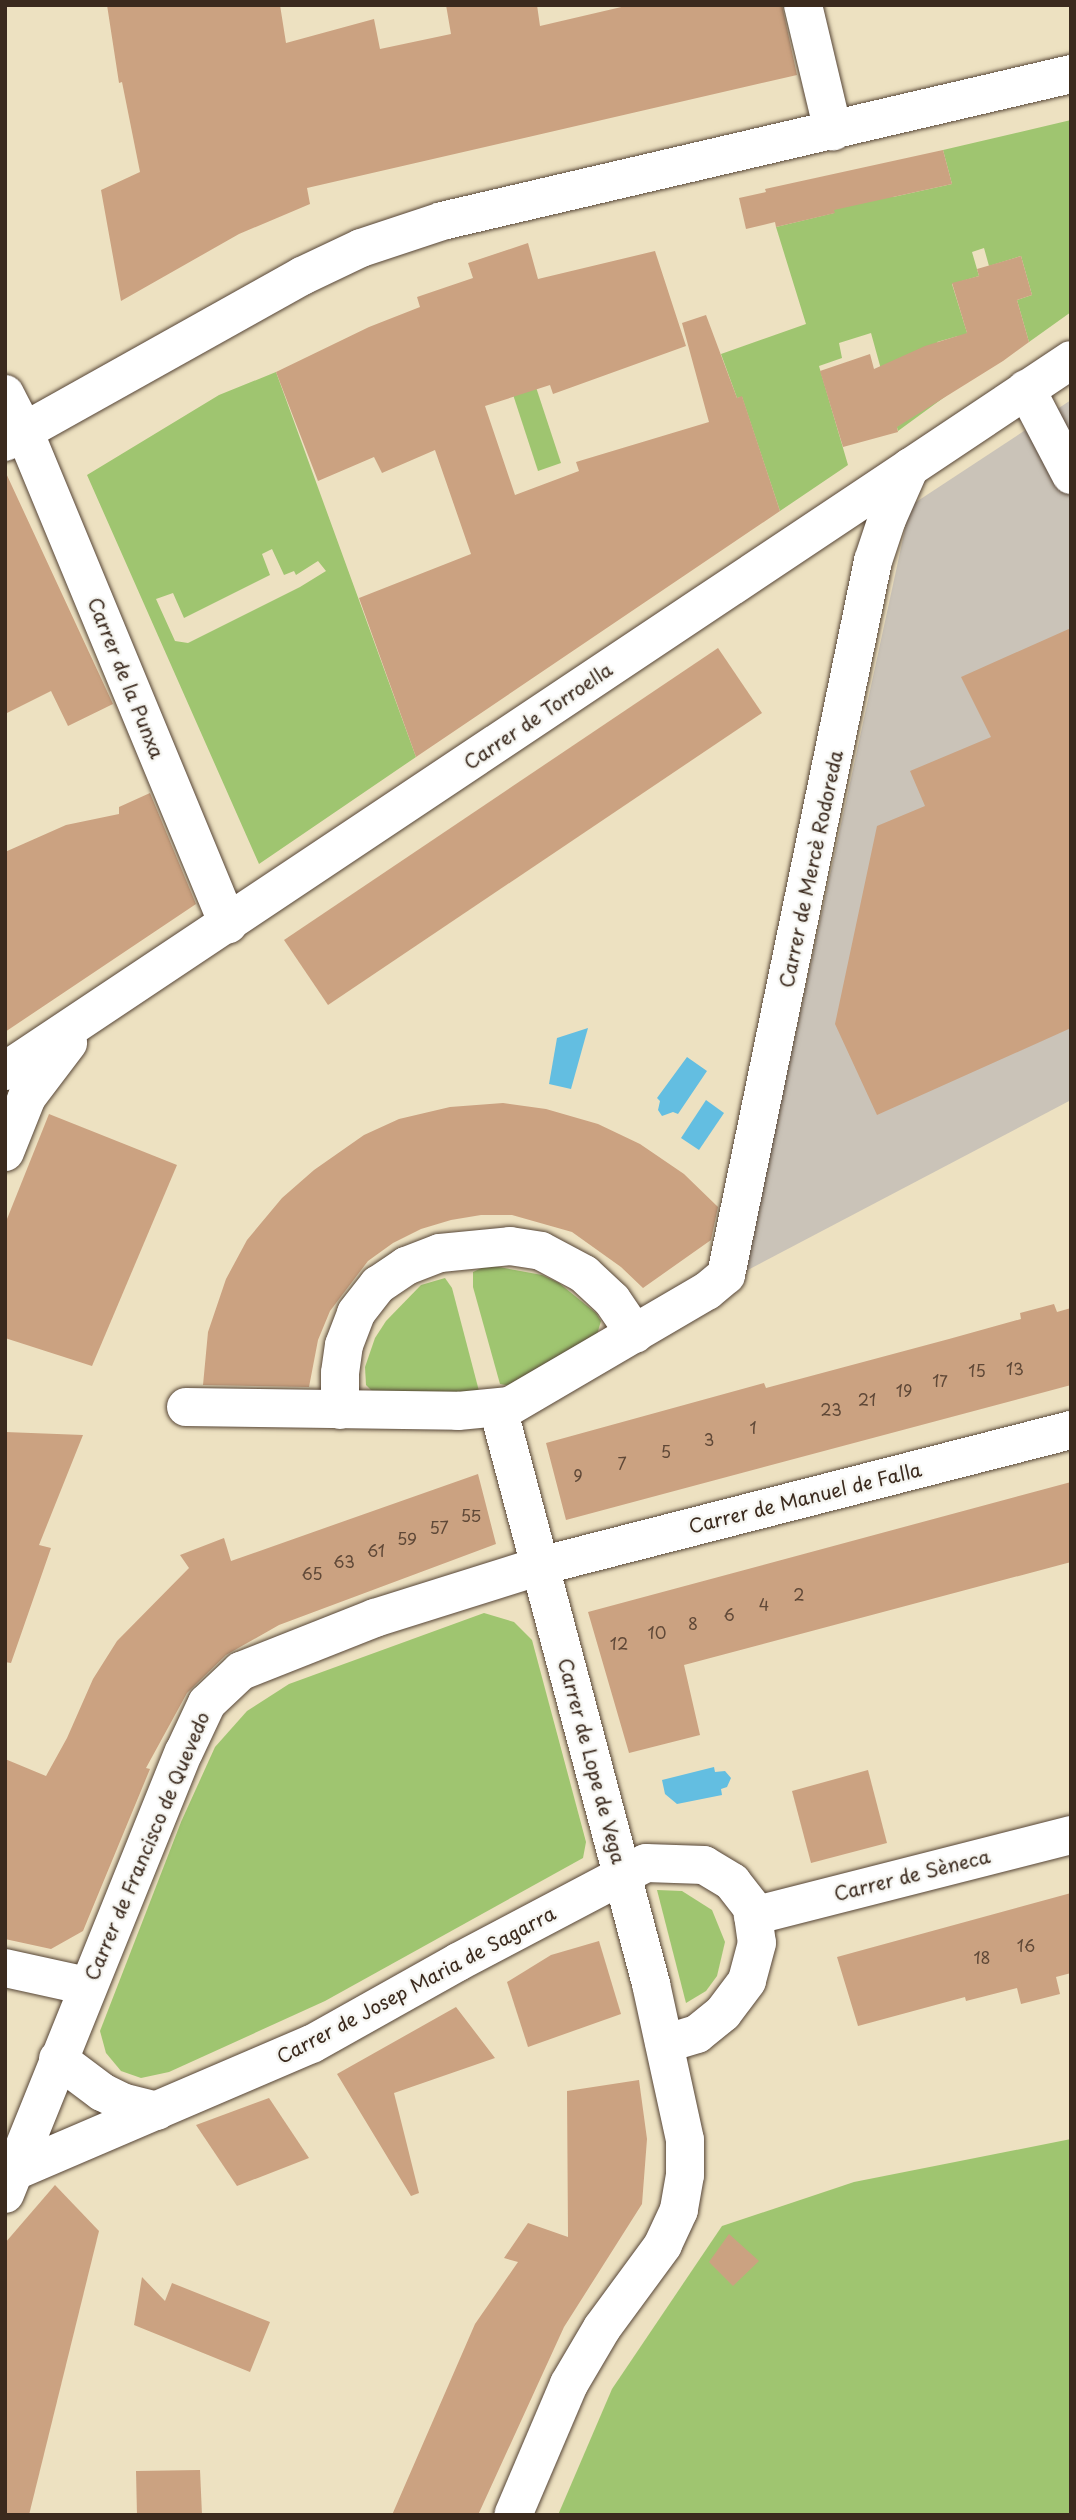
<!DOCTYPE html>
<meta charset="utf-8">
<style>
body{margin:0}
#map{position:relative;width:1076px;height:2520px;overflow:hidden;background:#ede1c1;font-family:"Playpen Sans",sans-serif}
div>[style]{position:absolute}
.industrial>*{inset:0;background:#cac3b8}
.green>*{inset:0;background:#9fc570}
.water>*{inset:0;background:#63bee1}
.building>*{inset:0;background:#cba281}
.roads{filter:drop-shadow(0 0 2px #564536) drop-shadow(0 0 2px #564536)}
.minor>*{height:38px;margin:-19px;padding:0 19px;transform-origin:19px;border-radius:19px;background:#fff}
.tertiary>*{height:38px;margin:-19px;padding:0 19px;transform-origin:19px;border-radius:19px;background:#fff}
span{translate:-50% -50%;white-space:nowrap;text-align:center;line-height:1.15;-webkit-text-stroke:5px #f6f6f2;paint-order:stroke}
.number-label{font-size:16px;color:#5f4837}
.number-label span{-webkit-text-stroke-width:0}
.street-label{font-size:19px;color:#3b2a1e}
.frame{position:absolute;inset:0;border:7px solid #3b2a1e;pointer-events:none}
</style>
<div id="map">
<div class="industrial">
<div style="clip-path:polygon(1071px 400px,1071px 1100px,744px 1272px,910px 506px)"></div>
</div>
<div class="green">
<div style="clip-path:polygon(1071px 120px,1071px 312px,1029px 342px,1017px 300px,1032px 295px,1021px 256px,989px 266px,984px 248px,972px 252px,979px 276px,952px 284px,980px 375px,958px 336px,937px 342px,950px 393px,898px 431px,871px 333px,839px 343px,842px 358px,819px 366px,848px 465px,780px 511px,742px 397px,737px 398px,721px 354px,806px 324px,776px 227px,834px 213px,826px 176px,893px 197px,952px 184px,943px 150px)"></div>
<div style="clip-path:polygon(529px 366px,561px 463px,538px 471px,506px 373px)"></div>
<div style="clip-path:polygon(evenodd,276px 372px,416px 757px,259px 864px,87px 475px,219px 395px,276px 372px,272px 549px,284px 575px,294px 571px,296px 575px,318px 561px,326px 571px,300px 587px,188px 643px,175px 641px,156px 599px,173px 593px,184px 618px,270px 575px,262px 554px,272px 549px)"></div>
<div style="clip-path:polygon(488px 1265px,542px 1275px,559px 1283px,596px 1313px,601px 1321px,596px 1338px,512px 1386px,500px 1384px,473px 1287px,473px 1272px)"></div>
<div style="clip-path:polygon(445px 1278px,452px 1288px,479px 1391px,476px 1395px,373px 1392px,366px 1385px,365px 1367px,375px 1338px,386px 1321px,421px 1285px)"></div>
<div style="clip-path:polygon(484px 1613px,514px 1622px,532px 1640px,586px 1842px,583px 1858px,325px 2001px,169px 2072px,141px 2078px,121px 2071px,106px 2053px,100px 2031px,181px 1822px,215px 1747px,247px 1711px,289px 1684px)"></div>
<div style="clip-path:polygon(657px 1890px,682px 1891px,712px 1910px,725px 1942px,717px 1976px,706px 1991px,686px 2003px)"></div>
<div style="clip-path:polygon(1071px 2139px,1071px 2515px,558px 2515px,612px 2389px,722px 2226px,854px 2182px)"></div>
</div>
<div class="water">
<div style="clip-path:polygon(588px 1028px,571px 1089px,549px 1084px,557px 1038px)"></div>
<div style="clip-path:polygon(687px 1057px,707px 1071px,678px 1114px,673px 1112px,662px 1116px,658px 1110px,660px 1101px,657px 1098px)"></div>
<div style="clip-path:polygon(706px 1100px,724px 1113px,699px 1150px,681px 1138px)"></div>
<div style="clip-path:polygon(714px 1767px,715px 1772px,725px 1771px,731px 1778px,727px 1787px,721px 1789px,722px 1795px,677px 1804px,665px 1794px,662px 1780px)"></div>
</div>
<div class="building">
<div style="clip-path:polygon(107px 5px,280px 5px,286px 43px,374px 19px,380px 49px,451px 34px,446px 5px,537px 5px,540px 26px,630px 5px,782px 5px,797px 75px,307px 188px,310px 204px,239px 234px,121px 301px,101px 190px,140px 172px,122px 82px,119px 83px)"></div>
<div style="clip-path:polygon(943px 150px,952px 184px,834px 210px,835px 213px,776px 227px,775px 222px,746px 229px,739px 198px,766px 192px,765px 189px)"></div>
<div style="clip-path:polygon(528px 243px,538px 279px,655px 251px,686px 346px,553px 394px,550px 385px,485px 406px,515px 495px,579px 471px,576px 462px,709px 422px,682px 323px,706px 315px,737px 398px,742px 396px,780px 511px,416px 757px,359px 598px,471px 554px,435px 450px,382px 473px,374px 457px,318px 481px,276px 372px,369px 327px,420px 307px,417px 297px,473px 278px,468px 263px)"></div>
<div style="clip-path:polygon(1021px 256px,1032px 295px,1017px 300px,1029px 342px,1003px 361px,897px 427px,898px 432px,843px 447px,820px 371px,870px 354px,874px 369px,925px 346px,967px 333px,952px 283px,979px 276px,977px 269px)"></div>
<div style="clip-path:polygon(5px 471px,113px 704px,68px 726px,51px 691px,5px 714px)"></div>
<div style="clip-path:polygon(1071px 628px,1071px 1028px,877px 1115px,835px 1024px,877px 826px,925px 806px,910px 771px,991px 737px,961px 677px)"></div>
<div style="clip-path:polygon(718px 648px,762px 713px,328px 1005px,284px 940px)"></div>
<div style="clip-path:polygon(150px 793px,196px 904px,5px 1032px,5px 852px,66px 825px,119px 814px,119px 807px)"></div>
<div style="clip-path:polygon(503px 1103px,546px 1109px,598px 1124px,640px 1144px,684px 1174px,718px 1207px,711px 1240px,643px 1288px,621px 1267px,572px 1232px,512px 1215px,481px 1215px,451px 1220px,421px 1229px,393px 1243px,368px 1261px,330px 1311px,318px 1340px,309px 1387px,203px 1385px,208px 1332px,226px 1279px,247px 1240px,282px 1198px,314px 1170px,364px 1135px,399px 1119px,450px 1107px)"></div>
<div style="clip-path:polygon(49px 1114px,177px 1165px,92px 1366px,5px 1338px,5px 1224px)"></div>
<div style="clip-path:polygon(1054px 1304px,1057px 1312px,1071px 1308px,1071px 1385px,566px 1520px,546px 1443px,764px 1383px,766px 1388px,949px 1339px,1021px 1319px,1020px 1313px)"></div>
<div style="clip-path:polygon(5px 1432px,83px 1435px,39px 1545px,51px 1548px,11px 1663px,5px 1662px)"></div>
<div style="clip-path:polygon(478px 1474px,496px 1544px,279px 1625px,226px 1655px,187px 1693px,146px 1768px,150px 1769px,83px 1931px,51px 1949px,5px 1939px,5px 1759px,46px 1776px,67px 1738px,93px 1679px,117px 1641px,189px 1568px,180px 1555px,224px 1538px,231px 1561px)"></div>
<div style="clip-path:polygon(1071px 1482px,1071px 1562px,684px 1665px,700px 1735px,629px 1753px,588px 1612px)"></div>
<div style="clip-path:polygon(868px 1770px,887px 1843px,811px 1863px,792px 1791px)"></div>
<div style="clip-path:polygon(1071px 1893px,1071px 1973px,1056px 1977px,1060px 1994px,1021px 2004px,1017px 1988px,966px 2001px,965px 1997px,858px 2026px,837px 1957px)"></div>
<div style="clip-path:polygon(599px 1941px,621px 2014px,528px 2047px,507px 1982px,551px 1955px)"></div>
<div style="clip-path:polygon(456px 2007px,495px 2058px,394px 2093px,419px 2193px,411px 2196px,337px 2074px)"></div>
<div style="clip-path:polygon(639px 2080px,647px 2139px,642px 2204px,564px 2327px,478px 2515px,392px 2515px,475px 2324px,518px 2262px,504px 2258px,528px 2223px,568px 2237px,567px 2091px)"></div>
<div style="clip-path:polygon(269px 2098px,309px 2158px,237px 2186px,196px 2125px)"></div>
<div style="clip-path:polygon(55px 2185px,99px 2231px,29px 2515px,5px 2515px,5px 2243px)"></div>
<div style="clip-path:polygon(729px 2234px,759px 2261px,733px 2286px,709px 2262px)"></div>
<div style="clip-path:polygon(142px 2277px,165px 2301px,172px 2283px,270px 2322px,250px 2372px,134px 2325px)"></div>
<div style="clip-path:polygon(200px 2470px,202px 2515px,137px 2515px,136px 2471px)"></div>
</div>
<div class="roads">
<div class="minor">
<div style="left:803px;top:5px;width:130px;rotate:76.6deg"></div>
<div style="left:1026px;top:389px;width:97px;rotate:62.4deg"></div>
<div style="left:5px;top:394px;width:42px;rotate:62.8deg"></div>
<div style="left:24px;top:431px;width:534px;rotate:67.52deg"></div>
<div style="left:5px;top:1071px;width:1281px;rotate:-33.7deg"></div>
<div style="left:5px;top:1152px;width:59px;rotate:-68.2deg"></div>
<div style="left:27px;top:1097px;width:68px;rotate:-52.8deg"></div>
<div style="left:186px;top:1407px;width:272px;rotate:0.8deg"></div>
<div style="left:458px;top:1411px;width:52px;rotate:-5.5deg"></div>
<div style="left:510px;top:1406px;width:228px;rotate:-30.3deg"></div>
<div style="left:707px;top:1291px;width:25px;rotate:-40deg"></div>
<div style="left:726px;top:1275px;width:729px;rotate:-78.37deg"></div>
<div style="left:873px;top:561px;width:44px;rotate:-71.6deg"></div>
<div style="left:887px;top:519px;width:57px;rotate:-66.1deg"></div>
<div style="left:498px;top:1408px;width:596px;rotate:75.12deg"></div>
<div style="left:651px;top:1984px;width:160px;rotate:77.7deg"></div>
<div style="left:685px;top:2140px;width:35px;rotate:90deg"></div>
<div style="left:685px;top:2175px;width:36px;rotate:100deg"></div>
<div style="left:679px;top:2210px;width:38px;rotate:115deg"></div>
<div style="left:663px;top:2245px;width:103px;rotate:126.3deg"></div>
<div style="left:602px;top:2328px;width:65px;rotate:120.5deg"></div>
<div style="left:569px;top:2384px;width:142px;rotate:113.1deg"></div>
<div style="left:340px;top:1410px;width:37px;rotate:-90deg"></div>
<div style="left:340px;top:1373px;width:28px;rotate:-82deg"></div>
<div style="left:344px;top:1345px;width:34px;rotate:-69deg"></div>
<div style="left:356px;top:1313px;width:36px;rotate:-52deg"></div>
<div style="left:378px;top:1285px;width:34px;rotate:-34deg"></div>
<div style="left:406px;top:1266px;width:36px;rotate:-21deg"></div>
<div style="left:440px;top:1253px;width:70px;rotate:-5.7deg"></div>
<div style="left:510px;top:1246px;width:31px;rotate:9deg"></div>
<div style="left:541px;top:1251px;width:49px;rotate:28.1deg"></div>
<div style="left:584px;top:1274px;width:38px;rotate:43deg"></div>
<div style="left:612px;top:1300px;width:41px;rotate:55.9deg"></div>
<div style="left:753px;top:1916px;width:328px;rotate:-14.3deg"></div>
<div style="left:5px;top:1968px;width:84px;rotate:12.4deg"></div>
<div style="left:58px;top:2059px;width:55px;rotate:36.9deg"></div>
<div style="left:102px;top:2092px;width:25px;rotate:26deg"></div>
<div style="left:125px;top:2103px;width:33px;rotate:14deg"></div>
<div style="left:15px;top:2171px;width:323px;rotate:-23.2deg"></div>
<div style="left:312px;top:2044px;width:167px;rotate:-29.3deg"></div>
<div style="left:458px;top:1962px;width:212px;rotate:-27.8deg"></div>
<div style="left:646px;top:1863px;width:58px;rotate:2deg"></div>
<div style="left:704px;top:1865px;width:33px;rotate:31deg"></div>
<div style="left:732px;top:1882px;width:33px;rotate:52deg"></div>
<div style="left:752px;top:1908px;width:35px;rotate:82deg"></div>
<div style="left:757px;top:1943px;width:39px;rotate:105deg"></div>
<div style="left:747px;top:1981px;width:40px;rotate:127deg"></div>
<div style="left:723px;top:2013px;width:33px;rotate:141deg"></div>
<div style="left:697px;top:2034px;width:34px;rotate:163deg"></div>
<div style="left:5px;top:2194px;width:477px;rotate:-68deg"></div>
<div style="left:184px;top:1752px;width:54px;rotate:-64.9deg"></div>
<div style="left:207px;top:1703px;width:47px;rotate:-43.3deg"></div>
<div style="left:241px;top:1671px;width:144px;rotate:-21.6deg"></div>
<div style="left:375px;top:1618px;width:173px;rotate:-17.5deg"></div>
<div style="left:540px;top:1566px;width:548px;rotate:-14.37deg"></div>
</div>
<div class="tertiary">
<div style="left:5px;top:442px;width:340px;rotate:-29.2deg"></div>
<div style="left:302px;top:276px;width:65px;rotate:-25.4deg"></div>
<div style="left:361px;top:248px;width:85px;rotate:-18.4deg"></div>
<div style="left:442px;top:221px;width:646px;rotate:-13.15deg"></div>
</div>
</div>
<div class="number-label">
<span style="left:1015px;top:1368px">13</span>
<span style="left:977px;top:1370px">15</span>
<span style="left:940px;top:1380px">17</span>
<span style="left:904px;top:1390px">19</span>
<span style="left:867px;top:1399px">21</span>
<span style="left:831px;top:1409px">23</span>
<span style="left:753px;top:1427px">1</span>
<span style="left:709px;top:1439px">3</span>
<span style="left:666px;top:1451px">5</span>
<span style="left:622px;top:1463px">7</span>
<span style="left:578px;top:1475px">9</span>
<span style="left:471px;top:1515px">55</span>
<span style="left:439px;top:1527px">57</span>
<span style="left:407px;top:1538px">59</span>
<span style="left:376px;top:1550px">61</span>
<span style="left:344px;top:1561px">63</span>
<span style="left:312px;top:1573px">65</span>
<span style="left:799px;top:1594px">2</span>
<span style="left:764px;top:1604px">4</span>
<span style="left:729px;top:1614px">6</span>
<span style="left:693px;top:1623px">8</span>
<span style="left:657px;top:1632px">10</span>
<span style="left:619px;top:1643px">12</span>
<span style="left:1026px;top:1945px">16</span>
<span style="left:982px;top:1957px">18</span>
</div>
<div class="street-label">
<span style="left:126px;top:678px;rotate:68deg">Carrer de la Punxa</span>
<span style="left:538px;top:716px;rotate:-34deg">Carrer de Torroella</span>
<span style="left:811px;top:869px;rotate:-78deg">Carrer de Mercè Rodoreda</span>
<span style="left:805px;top:1498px;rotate:-14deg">Carrer de Manuel de Falla</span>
<span style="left:592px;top:1761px;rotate:75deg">Carrer de Lope de Vega</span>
<span style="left:147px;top:1846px;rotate:-67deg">Carrer de Francisco de Quevedo</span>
<span style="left:912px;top:1875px;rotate:-14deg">Carrer de Sèneca</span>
<span style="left:416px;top:1985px;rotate:-28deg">Carrer de Josep Maria de Sagarra</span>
</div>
<div class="frame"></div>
</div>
